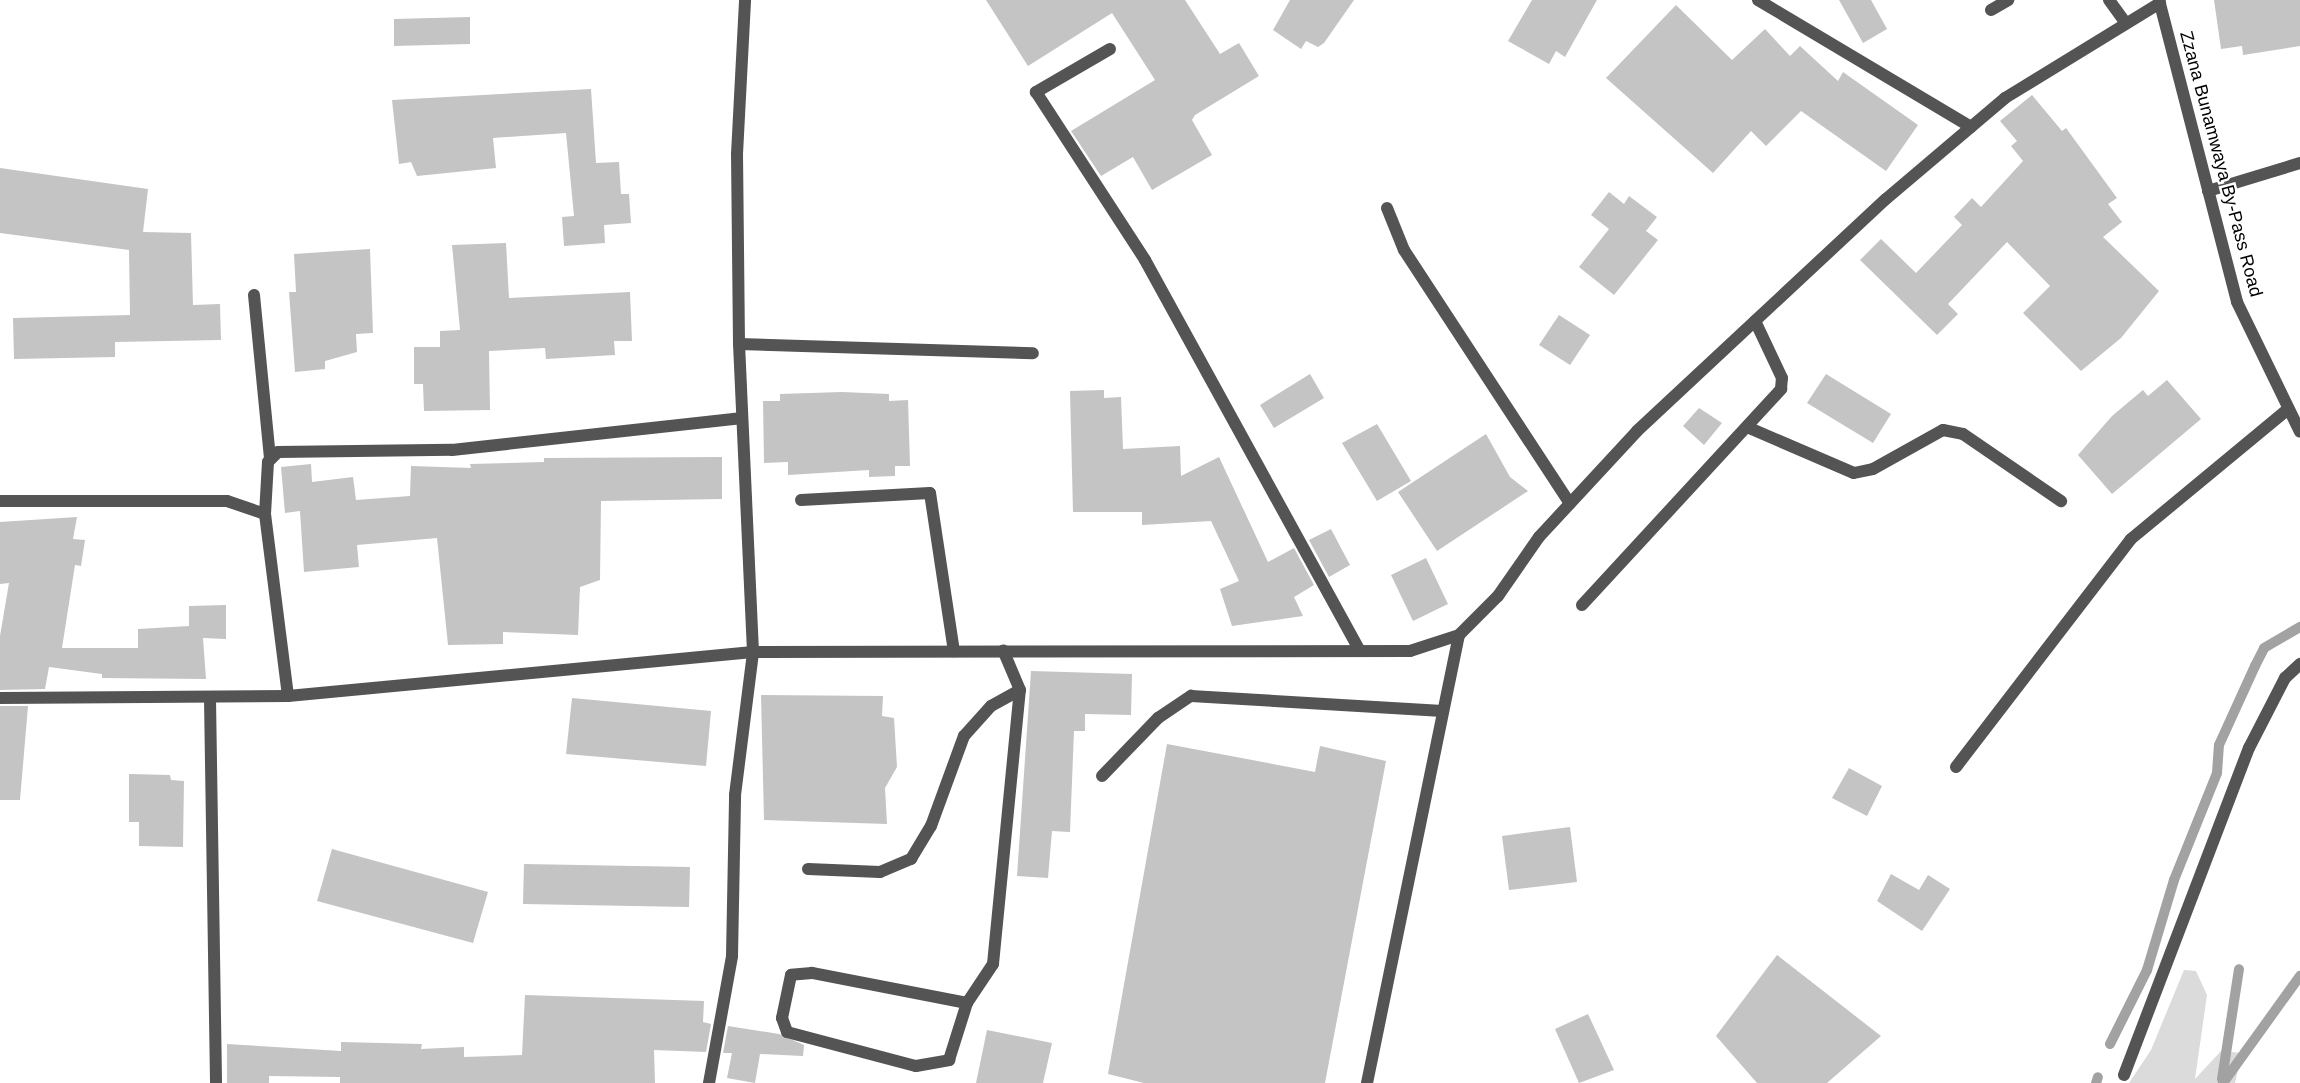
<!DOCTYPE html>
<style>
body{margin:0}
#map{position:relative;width:2300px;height:1083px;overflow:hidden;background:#fff;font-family:Arial,sans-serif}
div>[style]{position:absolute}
.green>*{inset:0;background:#dbdbdb}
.stream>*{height:10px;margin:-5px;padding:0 5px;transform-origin:5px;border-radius:5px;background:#a2a2a2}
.building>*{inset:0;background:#c4c4c4}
.service>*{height:12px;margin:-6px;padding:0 6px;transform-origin:6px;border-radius:6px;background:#545454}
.minor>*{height:12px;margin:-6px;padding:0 6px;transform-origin:6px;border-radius:6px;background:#545454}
.tertiary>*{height:12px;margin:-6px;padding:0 6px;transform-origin:6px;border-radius:6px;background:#545454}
span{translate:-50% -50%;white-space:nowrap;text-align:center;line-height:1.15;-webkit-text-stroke:5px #fff;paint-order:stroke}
.street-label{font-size:18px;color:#000}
</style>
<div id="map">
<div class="green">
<div style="clip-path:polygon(2184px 970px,2196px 971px,2207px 995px,2195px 1079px,2221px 1051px,2242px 1053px,2235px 1083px,2129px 1083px,2151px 1050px)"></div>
</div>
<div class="stream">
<div style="left:2110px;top:1044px;width:83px;rotate:-63.4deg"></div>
<div style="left:2147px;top:970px;width:94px;rotate:-73.3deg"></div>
<div style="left:2174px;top:880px;width:115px;rotate:-68.1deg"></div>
<div style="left:2217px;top:773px;width:28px;rotate:-86deg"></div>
<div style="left:2219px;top:745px;width:87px;rotate:-65.5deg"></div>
<div style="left:2255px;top:666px;width:20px;rotate:-63deg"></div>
<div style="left:2264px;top:648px;width:42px;rotate:-30.3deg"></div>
<div style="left:2222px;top:1079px;width:111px;rotate:-81.2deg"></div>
<div style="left:2096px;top:1083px;width:6px;rotate:-72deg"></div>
<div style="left:2223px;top:1083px;width:132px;rotate:-54.3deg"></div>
</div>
<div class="building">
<div style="clip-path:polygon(986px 0,1185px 0,1220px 54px,1239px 43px,1259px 76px,1195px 115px,1192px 120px,1212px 155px,1152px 190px,1133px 157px,1101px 176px,1071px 131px,1155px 80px,1112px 13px,1028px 66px)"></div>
<div style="clip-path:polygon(1290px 0,1354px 0,1324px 43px,1318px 47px,1306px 41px,1301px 49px,1273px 30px)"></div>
<div style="clip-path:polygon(1532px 0,1597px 0,1565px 57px,1556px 51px,1549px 64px,1508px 41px)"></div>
<div style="clip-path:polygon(1839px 0,1871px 0,1887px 29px,1863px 43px)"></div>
<div style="clip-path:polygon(2214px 0,2300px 0,2300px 46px,2243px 55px,2242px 46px,2221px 49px)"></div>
<div style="clip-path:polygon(1676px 5px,1732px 60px,1765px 29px,1790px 56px,1800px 46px,1838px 81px,1843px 72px,1918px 125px,1886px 171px,1801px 111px,1766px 146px,1751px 131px,1713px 173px,1606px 78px)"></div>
<div style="clip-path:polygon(470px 17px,470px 44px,394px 46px,394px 19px)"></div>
<div style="clip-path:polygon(591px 89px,596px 163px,619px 162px,621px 194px,629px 194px,631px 223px,604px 225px,605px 243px,564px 246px,562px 217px,574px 216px,566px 133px,493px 138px,496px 168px,417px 176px,411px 162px,399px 164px,392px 100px)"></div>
<div style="clip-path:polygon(2032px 95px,2062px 131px,2066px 128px,2117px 198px,2108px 204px,2122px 222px,2103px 237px,2159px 291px,2121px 338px,2081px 371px,2023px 313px,2050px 286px,2007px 242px,1948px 304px,1958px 314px,1937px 335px,1860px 260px,1881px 239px,1916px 273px,1962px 225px,1954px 217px,1972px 198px,1981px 207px,2023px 161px,2011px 146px,2017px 141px,2000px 121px)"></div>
<div style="clip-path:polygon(0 168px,148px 189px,143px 232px,191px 233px,193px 305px,220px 304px,221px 340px,115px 342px,115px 357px,14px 359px,13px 318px,130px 315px,129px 250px,0 233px)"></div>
<div style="clip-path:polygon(1609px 192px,1624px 204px,1629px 196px,1657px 217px,1646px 231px,1658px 240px,1614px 295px,1579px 267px,1609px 229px,1591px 215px)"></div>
<div style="clip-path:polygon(506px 243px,509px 298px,630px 292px,632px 341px,614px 341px,615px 355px,546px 359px,545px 348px,489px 351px,490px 410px,424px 411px,423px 384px,414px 384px,414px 347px,440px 347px,440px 331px,460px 330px,452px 245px)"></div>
<div style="clip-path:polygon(370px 249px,373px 333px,356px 334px,357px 352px,325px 361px,325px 369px,295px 372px,289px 292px,296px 292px,294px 254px)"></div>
<div style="clip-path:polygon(1559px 315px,1590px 335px,1570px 365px,1539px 345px)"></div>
<div style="clip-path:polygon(1310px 374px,1324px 398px,1274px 428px,1260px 405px)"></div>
<div style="clip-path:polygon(1826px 374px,1891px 414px,1873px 443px,1807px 403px)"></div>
<div style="clip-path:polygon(2167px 380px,2201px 419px,2112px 494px,2078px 455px,2112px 416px,2143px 390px,2148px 396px)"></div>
<div style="clip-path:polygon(1104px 390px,1104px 398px,1121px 397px,1123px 449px,1180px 446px,1181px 476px,1219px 457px,1268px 562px,1294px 548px,1314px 585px,1294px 597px,1303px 616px,1232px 626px,1220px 589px,1239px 581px,1211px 521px,1142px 525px,1142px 512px,1073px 512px,1070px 391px)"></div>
<div style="clip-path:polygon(842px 392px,889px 394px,889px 401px,908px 400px,910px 466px,895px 466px,895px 476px,869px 477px,869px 470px,788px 475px,788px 462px,764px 463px,763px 401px,780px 401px,780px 394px)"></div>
<div style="clip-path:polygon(1699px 408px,1722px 423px,1704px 445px,1683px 426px)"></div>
<div style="clip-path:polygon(1377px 424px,1411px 481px,1377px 501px,1342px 443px)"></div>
<div style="clip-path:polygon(1486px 434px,1510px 477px,1528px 491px,1437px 551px,1398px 492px)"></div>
<div style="clip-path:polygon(722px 457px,722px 499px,601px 501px,600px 580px,580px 587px,578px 635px,503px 632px,503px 644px,448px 645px,437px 538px,357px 545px,359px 567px,304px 572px,300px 511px,285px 513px,281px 467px,311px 464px,312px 482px,353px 477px,356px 500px,410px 496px,411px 466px,471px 468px,470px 464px,544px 462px,544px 458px)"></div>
<div style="clip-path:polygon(77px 517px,73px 539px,85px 540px,81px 566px,75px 565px,62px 648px,138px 648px,138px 629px,189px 626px,189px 606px,226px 605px,226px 639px,203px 638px,206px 679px,102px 678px,102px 674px,49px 667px,45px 689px,0 690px,0 636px,9px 583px,0 584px,0 522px)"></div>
<div style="clip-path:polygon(1331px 529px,1350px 565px,1329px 577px,1309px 540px)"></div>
<div style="clip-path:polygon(1426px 558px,1448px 604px,1413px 621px,1391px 575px)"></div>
<div style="clip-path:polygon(1031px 671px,1132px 674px,1131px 715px,1085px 714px,1085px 731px,1074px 731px,1070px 832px,1052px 831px,1048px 878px,1017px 876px)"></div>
<div style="clip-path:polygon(761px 695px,883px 696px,882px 716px,894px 718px,897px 767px,885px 788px,887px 824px,764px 820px)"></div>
<div style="clip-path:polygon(572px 698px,711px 711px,706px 766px,566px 754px)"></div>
<div style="clip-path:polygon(0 706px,28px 706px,20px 800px,0 800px)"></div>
<div style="clip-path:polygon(1167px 744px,1315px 772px,1320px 746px,1386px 761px,1325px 1083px,1144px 1083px,1108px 1074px)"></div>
<div style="clip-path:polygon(1849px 768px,1882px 786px,1867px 816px,1832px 798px)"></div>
<div style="clip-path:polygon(129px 774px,170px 775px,171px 780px,184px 781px,183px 847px,139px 846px,139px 822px,129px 822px)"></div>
<div style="clip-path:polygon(1570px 827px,1577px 882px,1509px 890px,1502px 836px)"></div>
<div style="clip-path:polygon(332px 849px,488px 892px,473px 943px,317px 901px)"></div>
<div style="clip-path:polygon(524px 864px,690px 867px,689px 907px,523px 904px)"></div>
<div style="clip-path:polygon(1891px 874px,1919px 890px,1928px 875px,1950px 889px,1922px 931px,1877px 901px)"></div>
<div style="clip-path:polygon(1777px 955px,1881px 1036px,1827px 1083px,1757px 1083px,1716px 1036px)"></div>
<div style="clip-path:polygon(525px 995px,704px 1001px,703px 1022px,711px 1024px,706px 1052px,654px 1050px,655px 1083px,340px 1083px,340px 1077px,269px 1076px,269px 1083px,227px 1083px,227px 1044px,341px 1051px,341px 1042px,422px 1044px,421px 1049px,464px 1047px,464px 1057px,522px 1055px)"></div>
<div style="clip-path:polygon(1588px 1014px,1614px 1070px,1579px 1083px,1555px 1029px)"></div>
<div style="clip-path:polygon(728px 1026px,779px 1034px,804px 1045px,803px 1056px,760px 1054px,755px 1083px,727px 1078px,732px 1053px,723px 1053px)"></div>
<div style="clip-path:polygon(987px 1030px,1052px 1043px,1043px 1083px,976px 1083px)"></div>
</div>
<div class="service">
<div style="left:2109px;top:0;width:29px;rotate:54deg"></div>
<div style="left:1991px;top:10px;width:20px;rotate:-30deg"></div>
<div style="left:2208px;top:191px;width:96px;rotate:-16.9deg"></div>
<div style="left:1747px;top:427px;width:116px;rotate:23.3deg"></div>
<div style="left:1854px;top:473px;width:19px;rotate:-12deg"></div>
<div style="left:1873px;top:469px;width:80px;rotate:-29.1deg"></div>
<div style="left:1943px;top:430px;width:20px;rotate:11deg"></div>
<div style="left:1963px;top:434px;width:119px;rotate:34.4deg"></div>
<div style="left:801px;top:500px;width:129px;rotate:-3.1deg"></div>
<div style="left:930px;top:493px;width:160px;rotate:81.4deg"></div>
<div style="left:1582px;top:605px;width:294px;rotate:-47.3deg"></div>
<div style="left:1781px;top:389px;width:11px;rotate:-85deg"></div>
<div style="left:1782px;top:378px;width:63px;rotate:-115.3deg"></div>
<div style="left:210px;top:699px;width:384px;rotate:89.1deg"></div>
<div style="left:1956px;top:767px;width:287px;rotate:-52.5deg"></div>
<div style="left:2131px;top:539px;width:202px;rotate:-39.6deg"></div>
<div style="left:1102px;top:776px;width:81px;rotate:-46deg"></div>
<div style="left:1158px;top:718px;width:40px;rotate:-34deg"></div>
<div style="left:1191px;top:696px;width:252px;rotate:3.4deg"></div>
<div style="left:808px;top:869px;width:72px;rotate:2.4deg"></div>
<div style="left:880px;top:872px;width:34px;rotate:-23deg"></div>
<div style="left:911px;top:859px;width:39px;rotate:-59deg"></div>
<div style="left:931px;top:826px;width:96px;rotate:-69.9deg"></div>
<div style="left:964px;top:736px;width:40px;rotate:-48deg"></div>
<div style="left:991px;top:706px;width:33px;rotate:-29deg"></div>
<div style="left:967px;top:1003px;width:158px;rotate:-169deg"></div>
<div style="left:812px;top:973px;width:21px;rotate:175deg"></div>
<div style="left:791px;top:975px;width:44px;rotate:101.8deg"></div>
<div style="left:782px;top:1018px;width:15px;rotate:70deg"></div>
<div style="left:787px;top:1032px;width:133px;rotate:14.8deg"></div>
<div style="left:916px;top:1066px;width:34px;rotate:-10deg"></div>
<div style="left:949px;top:1060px;width:60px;rotate:-72.5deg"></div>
<div style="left:967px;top:1003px;width:47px;rotate:-56.3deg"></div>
<div style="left:993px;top:964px;width:275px;rotate:-84.4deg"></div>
<div style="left:1020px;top:690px;width:43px;rotate:-113deg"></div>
<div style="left:1367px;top:1083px;width:457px;rotate:-78.4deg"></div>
</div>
<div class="minor">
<div style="left:1758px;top:0;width:248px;rotate:30.8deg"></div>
<div style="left:1110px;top:49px;width:86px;rotate:149.8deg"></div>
<div style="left:1036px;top:92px;width:200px;rotate:57deg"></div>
<div style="left:1145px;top:260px;width:444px;rotate:61.2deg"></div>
<div style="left:1387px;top:208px;width:45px;rotate:68deg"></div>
<div style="left:1404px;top:250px;width:303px;rotate:56.8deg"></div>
<div style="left:254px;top:295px;width:163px;rotate:84.4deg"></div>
<div style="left:739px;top:344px;width:294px;rotate:1.8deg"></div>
<div style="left:0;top:501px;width:227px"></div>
<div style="left:227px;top:501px;width:40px;rotate:18.9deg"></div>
<div style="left:288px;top:696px;width:183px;rotate:-97.2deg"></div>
<div style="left:265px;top:514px;width:52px;rotate:-86.7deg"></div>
<div style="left:268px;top:462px;width:14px;rotate:-45deg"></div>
<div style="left:278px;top:452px;width:174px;rotate:-0.7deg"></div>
<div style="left:452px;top:450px;width:290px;rotate:-6.3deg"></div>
<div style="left:0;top:698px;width:288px;rotate:-0.4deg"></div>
<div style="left:288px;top:696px;width:467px;rotate:-5.4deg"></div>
<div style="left:753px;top:652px;width:657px;rotate:-0.09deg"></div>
<div style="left:1410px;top:651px;width:52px;rotate:-18.1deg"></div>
<div style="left:1459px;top:635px;width:55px;rotate:-45deg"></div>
<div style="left:1498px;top:596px;width:72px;rotate:-55.2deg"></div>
<div style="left:1539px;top:537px;width:144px;rotate:-47.2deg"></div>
<div style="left:1637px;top:431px;width:340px;rotate:-43deg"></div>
<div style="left:1886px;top:199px;width:156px;rotate:-40.3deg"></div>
<div style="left:2005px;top:98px;width:182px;rotate:-31.5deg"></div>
<div style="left:2124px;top:1075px;width:350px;rotate:-69.1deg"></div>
<div style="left:2249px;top:748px;width:79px;rotate:-62.8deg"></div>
<div style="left:2285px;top:678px;width:21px;rotate:-43deg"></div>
<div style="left:709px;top:1083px;width:129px;rotate:-79.7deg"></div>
<div style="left:732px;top:956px;width:161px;rotate:-88.9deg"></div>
<div style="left:735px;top:795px;width:144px;rotate:-82.8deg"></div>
<div style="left:753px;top:652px;width:308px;rotate:-92.6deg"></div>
<div style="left:739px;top:344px;width:190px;rotate:-90.6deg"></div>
<div style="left:737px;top:154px;width:154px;rotate:-87deg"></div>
</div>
<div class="tertiary">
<div style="left:2159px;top:0;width:312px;rotate:75.5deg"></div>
<div style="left:2237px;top:302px;width:144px;rotate:64.1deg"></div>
</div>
<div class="street-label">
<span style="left:2221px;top:164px;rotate:75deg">Zzana Bunamwaya By-Pass Road</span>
</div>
</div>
